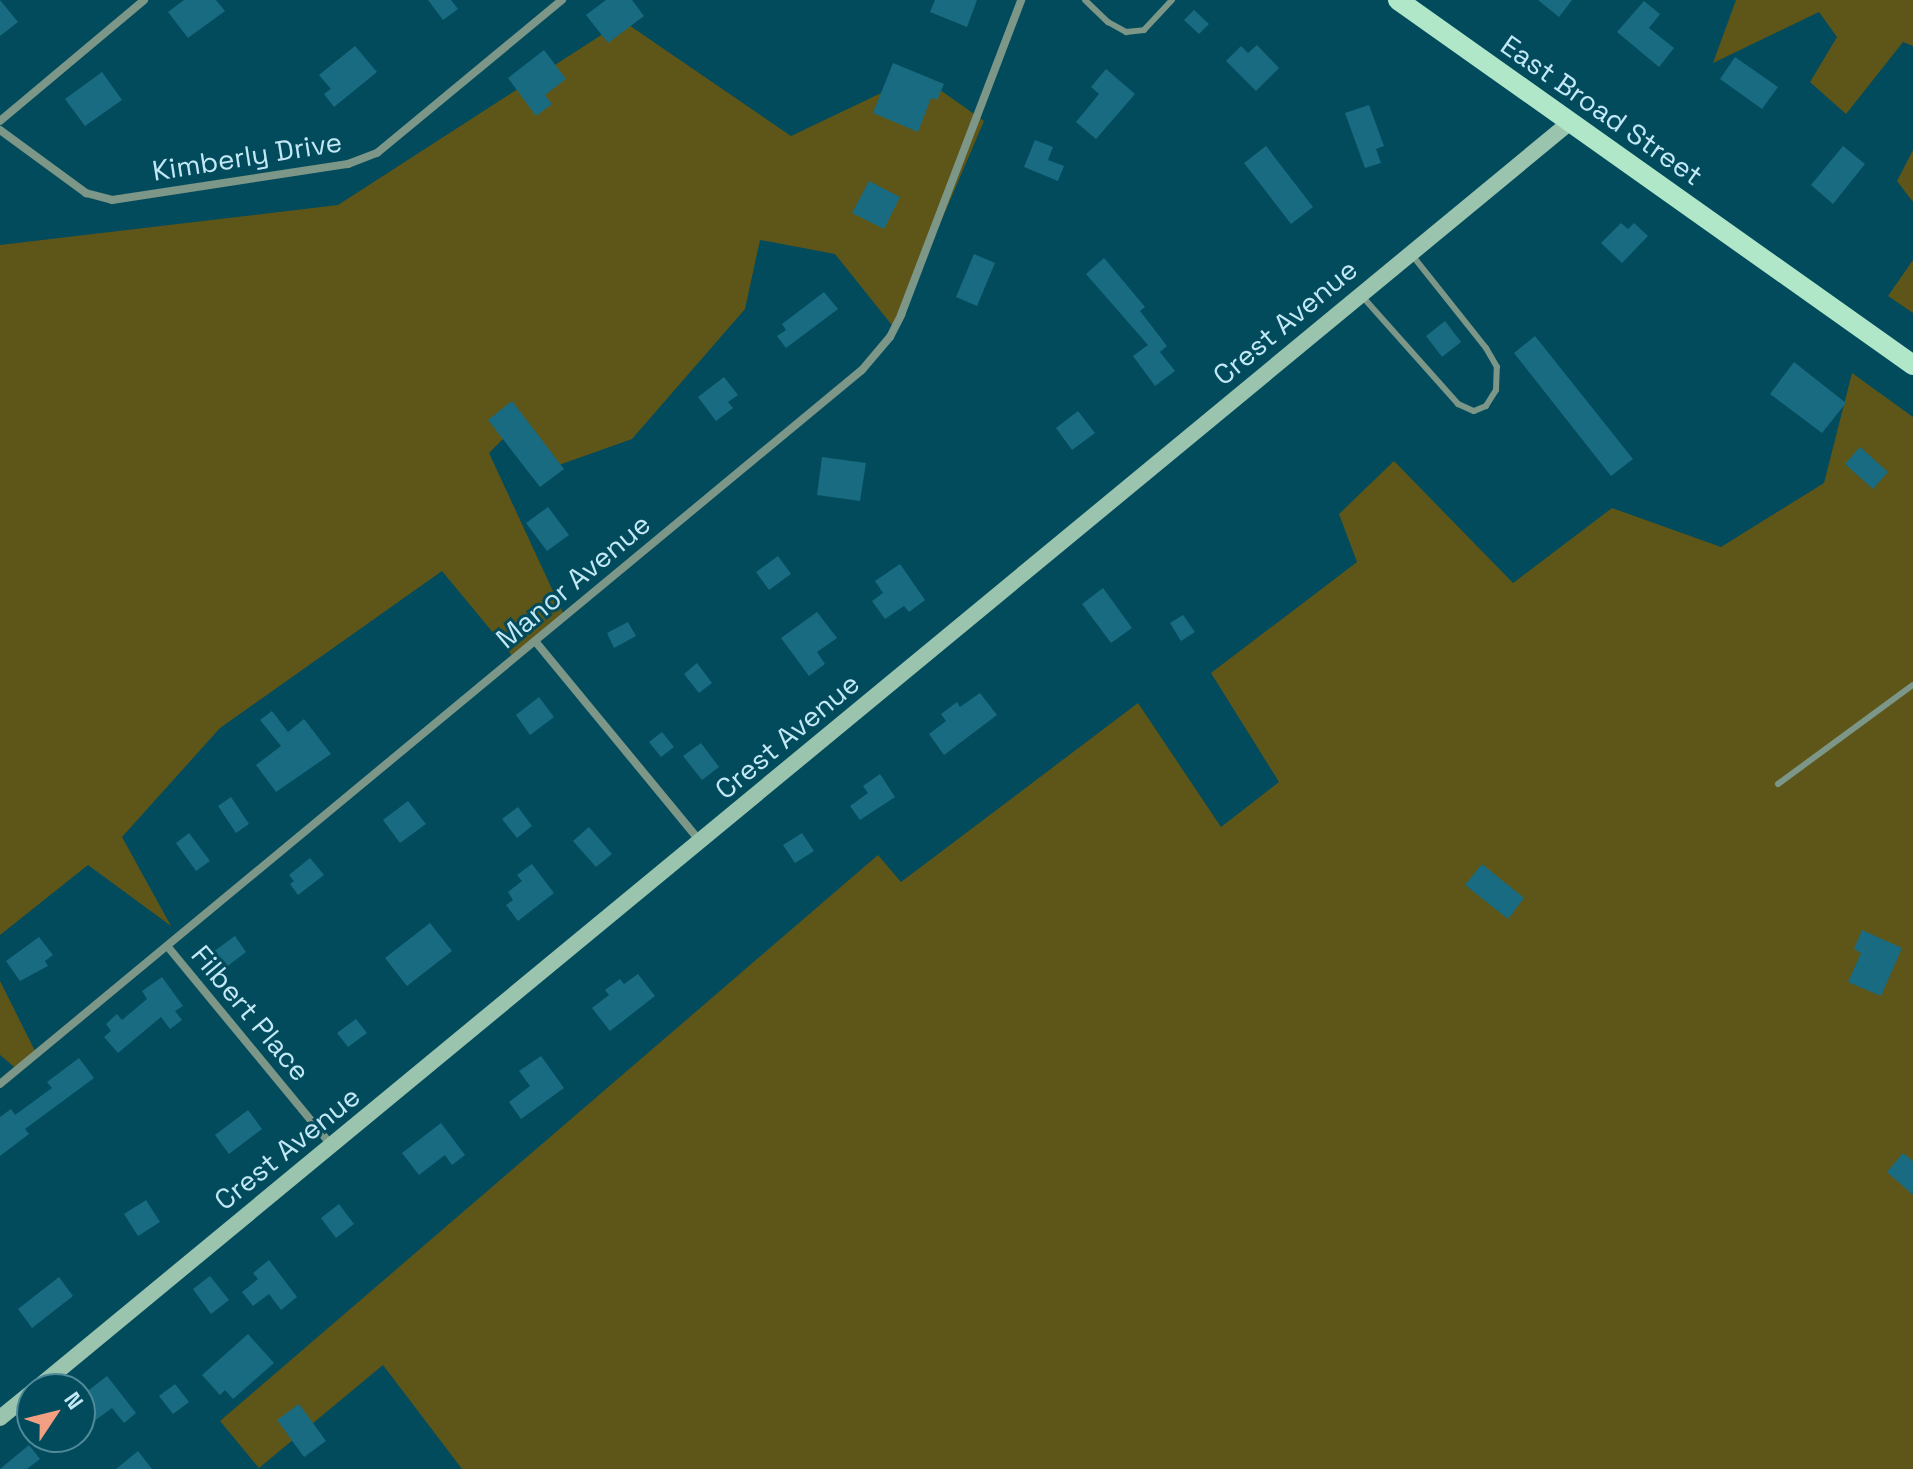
<!DOCTYPE html>
<style>
body{margin:0}
#map{position:relative;width:1913px;height:1469px;overflow:hidden;background:#024b5c;font-family:"Space Grotesk",sans-serif}
div>[style]{position:absolute}
.green>*{inset:0;background:#5e5519}
.building>*{inset:0;background:#196b81}
.lane>*{height:6px;margin:-3px;padding:0 3px;transform-origin:3px;border-radius:3px;background:#7c9687}
.street>*{height:8px;margin:-4px;padding:0 4px;transform-origin:4px;border-radius:4px;background:#7c9687}
.secondary>*{height:16px;margin:-8px;padding:0 8px;transform-origin:8px;border-radius:8px;background:#9ac4ad}
.primary>*{height:20px;margin:-10px;padding:0 10px;transform-origin:10px;border-radius:10px;background:#b1e7c9}
span{translate:-50% -50%;white-space:nowrap;text-align:center;line-height:1.15;-webkit-text-stroke:6px #024b5c;paint-order:stroke}
.street-label{font-size:28px;color:#c2e8f5}
.north{position:absolute;left:16px;top:1373px;width:80px;height:80px;box-sizing:border-box;background:#024b5c;border:2px solid #4f8a99;border-radius:50%;rotate:55deg;font-size:22px;font-weight:700;line-height:32px;text-align:center;color:#c2e8f5}
.north::after{content:'';display:block;margin:auto;width:28px;height:36px;background:#f3a082;clip-path:polygon(50% 0,100% 100%,50% 72%,0 100%)}
</style>
<div id="map">
<div class="green">
<div style="clip-path:polygon(1736px 0,1913px 0,1913px 46px,1903px 42px,1846px 114px,1810px 82px,1837px 37px,1819px 12px,1713px 63px)"></div>
<div style="clip-path:polygon(623px 21px,791px 136px,919px 75px,984px 121px,895px 329px,835px 254px,760px 240px,745px 309px,632px 439px,542px 471px,507px 435px,489px 453px,565px 617px,514px 658px,442px 571px,220px 728px,122px 837px,171px 926px,88px 865px,0 935px,0 245px,338px 205px)"></div>
<div style="clip-path:polygon(1913px 150px,1913px 202px,1897px 181px)"></div>
<div style="clip-path:polygon(1913px 260px,1913px 313px,1888px 296px)"></div>
<div style="clip-path:polygon(1852px 373px,1913px 417px,1913px 1469px,462px 1469px,383px 1365px,259px 1468px,220px 1421px,878px 855px,901px 882px,1138px 703px,1221px 827px,1279px 782px,1211px 673px,1357px 562px,1339px 514px,1394px 461px,1513px 583px,1612px 508px,1721px 547px,1824px 483px)"></div>
<div style="clip-path:polygon(0 981px,36px 1053px,18px 1070px,0 1055px)"></div>
</div>
<div class="building">
<div style="clip-path:polygon(0 0,18px 22px,0 36px)"></div>
<div style="clip-path:polygon(184px 0,216px 0,225px 11px,188px 38px,168px 12px)"></div>
<div style="clip-path:polygon(428px 0,451px 0,458px 9px,443px 20px)"></div>
<div style="clip-path:polygon(606px 0,632px 0,644px 16px,608px 43px,586px 15px)"></div>
<div style="clip-path:polygon(935px 0,977px 0,967px 27px,930px 12px)"></div>
<div style="clip-path:polygon(1538px 0,1572px 0,1559px 17px)"></div>
<div style="clip-path:polygon(1644px 1px,1660px 14px,1649px 28px,1674px 48px,1659px 67px,1617px 32px)"></div>
<div style="clip-path:polygon(1194px 10px,1209px 24px,1199px 34px,1184px 20px)"></div>
<div style="clip-path:polygon(1257px 45px,1279px 68px,1256px 91px,1226px 61px,1241px 46px,1248px 53px)"></div>
<div style="clip-path:polygon(355px 46px,377px 72px,334px 107px,324px 94px,331px 89px,319px 75px)"></div>
<div style="clip-path:polygon(544px 50px,566px 79px,545px 95px,552px 104px,536px 116px,508px 78px)"></div>
<div style="clip-path:polygon(1735px 57px,1778px 87px,1762px 109px,1720px 79px)"></div>
<div style="clip-path:polygon(893px 63px,944px 84px,937px 100px,931px 98px,918px 132px,873px 113px)"></div>
<div style="clip-path:polygon(1106px 69px,1135px 94px,1096px 139px,1076px 122px,1099px 94px,1091px 87px)"></div>
<div style="clip-path:polygon(102px 72px,122px 100px,85px 126px,65px 99px)"></div>
<div style="clip-path:polygon(1369px 105px,1384px 146px,1376px 149px,1381px 163px,1365px 168px,1345px 113px)"></div>
<div style="clip-path:polygon(1035px 140px,1053px 147px,1048px 160px,1064px 166px,1058px 181px,1024px 167px)"></div>
<div style="clip-path:polygon(1266px 146px,1313px 207px,1291px 224px,1244px 163px)"></div>
<div style="clip-path:polygon(1843px 146px,1865px 164px,1833px 204px,1811px 185px)"></div>
<div style="clip-path:polygon(869px 181px,900px 197px,884px 229px,852px 213px)"></div>
<div style="clip-path:polygon(1621px 223px,1628px 229px,1634px 223px,1648px 236px,1622px 263px,1601px 243px)"></div>
<div style="clip-path:polygon(974px 254px,995px 263px,977px 306px,956px 297px)"></div>
<div style="clip-path:polygon(1104px 258px,1145px 307px,1140px 311px,1167px 346px,1160px 352px,1175px 371px,1155px 386px,1133px 356px,1148px 345px,1086px 274px)"></div>
<div style="clip-path:polygon(824px 292px,838px 309px,786px 348px,777px 336px,786px 330px,782px 324px)"></div>
<div style="clip-path:polygon(1445px 321px,1461px 342px,1442px 357px,1426px 336px)"></div>
<div style="clip-path:polygon(1535px 336px,1633px 459px,1611px 476px,1514px 353px)"></div>
<div style="clip-path:polygon(1794px 362px,1846px 403px,1822px 433px,1770px 394px)"></div>
<div style="clip-path:polygon(724px 377px,738px 395px,728px 402px,733px 408px,716px 421px,698px 397px)"></div>
<div style="clip-path:polygon(512px 401px,564px 469px,540px 487px,488px 420px)"></div>
<div style="clip-path:polygon(1078px 411px,1095px 433px,1072px 450px,1056px 428px)"></div>
<div style="clip-path:polygon(1860px 447px,1888px 472px,1873px 489px,1845px 464px)"></div>
<div style="clip-path:polygon(822px 457px,866px 463px,860px 501px,817px 495px)"></div>
<div style="clip-path:polygon(548px 507px,569px 535px,547px 551px,526px 523px)"></div>
<div style="clip-path:polygon(778px 556px,791px 574px,769px 590px,756px 572px)"></div>
<div style="clip-path:polygon(900px 564px,925px 600px,909px 612px,904px 606px,885px 619px,872px 601px,883px 593px,875px 581px)"></div>
<div style="clip-path:polygon(1103px 588px,1132px 628px,1111px 643px,1082px 604px)"></div>
<div style="clip-path:polygon(817px 612px,837px 638px,817px 652px,825px 664px,809px 676px,781px 638px)"></div>
<div style="clip-path:polygon(1183px 615px,1195px 632px,1181px 641px,1170px 623px)"></div>
<div style="clip-path:polygon(628px 622px,636px 636px,614px 648px,607px 633px)"></div>
<div style="clip-path:polygon(697px 663px,712px 683px,699px 693px,684px 674px)"></div>
<div style="clip-path:polygon(980px 693px,997px 715px,944px 755px,929px 734px,946px 721px,941px 714px,957px 702px,960px 707px)"></div>
<div style="clip-path:polygon(539px 697px,554px 717px,530px 735px,516px 715px)"></div>
<div style="clip-path:polygon(272px 711px,288px 732px,304px 719px,331px 754px,276px 792px,256px 765px,281px 746px,260px 720px)"></div>
<div style="clip-path:polygon(662px 732px,674px 747px,661px 757px,649px 742px)"></div>
<div style="clip-path:polygon(701px 743px,719px 767px,702px 780px,683px 756px)"></div>
<div style="clip-path:polygon(880px 774px,895px 797px,860px 820px,850px 806px,868px 793px,863px 786px)"></div>
<div style="clip-path:polygon(231px 797px,249px 824px,236px 833px,218px 806px)"></div>
<div style="clip-path:polygon(408px 801px,426px 824px,400px 843px,383px 820px)"></div>
<div style="clip-path:polygon(518px 807px,532px 826px,517px 838px,502px 819px)"></div>
<div style="clip-path:polygon(589px 827px,612px 854px,596px 867px,573px 841px)"></div>
<div style="clip-path:polygon(189px 833px,210px 861px,196px 871px,176px 843px)"></div>
<div style="clip-path:polygon(802px 833px,814px 851px,795px 863px,783px 845px)"></div>
<div style="clip-path:polygon(310px 858px,324px 875px,298px 895px,290px 884px,294px 881px,289px 875px)"></div>
<div style="clip-path:polygon(532px 864px,554px 893px,518px 921px,506px 905px,513px 900px,508px 892px,522px 881px,517px 875px)"></div>
<div style="clip-path:polygon(1482px 864px,1524px 898px,1508px 919px,1465px 885px)"></div>
<div style="clip-path:polygon(430px 923px,452px 951px,407px 986px,385px 958px)"></div>
<div style="clip-path:polygon(1862px 930px,1902px 948px,1881px 996px,1848px 982px,1861px 953px,1854px 949px)"></div>
<div style="clip-path:polygon(235px 936px,246px 952px,225px 968px,213px 952px)"></div>
<div style="clip-path:polygon(39px 937px,53px 955px,45px 961px,48px 966px,20px 981px,6px 961px)"></div>
<div style="clip-path:polygon(638px 974px,655px 996px,610px 1031px,592px 1008px,609px 995px,605px 990px,620px 979px,624px 984px)"></div>
<div style="clip-path:polygon(162px 977px,183px 1006px,175px 1011px,182px 1020px,170px 1029px,161px 1017px,118px 1053px,104px 1037px,111px 1031px,106px 1024px,117px 1014px,122px 1020px,147px 999px,142px 991px)"></div>
<div style="clip-path:polygon(356px 1019px,367px 1033px,348px 1047px,337px 1033px)"></div>
<div style="clip-path:polygon(541px 1056px,564px 1088px,521px 1119px,509px 1102px,530px 1086px,519px 1071px)"></div>
<div style="clip-path:polygon(79px 1058px,94px 1078px,25px 1129px,29px 1134px,0 1156px,0 1117px,11px 1109px,15px 1115px,52px 1088px,47px 1082px)"></div>
<div style="clip-path:polygon(248px 1110px,262px 1129px,229px 1154px,215px 1135px)"></div>
<div style="clip-path:polygon(441px 1123px,465px 1155px,452px 1165px,445px 1155px,419px 1175px,402px 1153px)"></div>
<div style="clip-path:polygon(1903px 1153px,1913px 1161px,1913px 1195px,1887px 1172px)"></div>
<div style="clip-path:polygon(146px 1200px,160px 1222px,138px 1236px,124px 1214px)"></div>
<div style="clip-path:polygon(339px 1204px,354px 1224px,336px 1238px,321px 1218px)"></div>
<div style="clip-path:polygon(269px 1260px,297px 1297px,281px 1310px,269px 1294px,253px 1306px,242px 1292px,258px 1279px,253px 1273px)"></div>
<div style="clip-path:polygon(210px 1276px,229px 1300px,211px 1314px,193px 1289px)"></div>
<div style="clip-path:polygon(59px 1277px,73px 1296px,32px 1328px,18px 1309px)"></div>
<div style="clip-path:polygon(248px 1334px,274px 1363px,233px 1399px,225px 1390px,220px 1395px,202px 1375px)"></div>
<div style="clip-path:polygon(107px 1376px,136px 1413px,124px 1423px,112px 1408px,90px 1424px,80px 1411px,80px 1397px)"></div>
<div style="clip-path:polygon(175px 1384px,189px 1402px,173px 1414px,159px 1396px)"></div>
<div style="clip-path:polygon(299px 1404px,326px 1441px,304px 1457px,277px 1420px)"></div>
<div style="clip-path:polygon(29px 1445px,40px 1459px,27px 1469px,0 1469px)"></div>
<div style="clip-path:polygon(138px 1451px,152px 1469px,116px 1469px)"></div>
</div>
<div class="lane">
<div style="left:1085px;top:0;width:32px;rotate:44deg"></div>
<div style="left:1108px;top:22px;width:21px;rotate:29deg"></div>
<div style="left:1126px;top:32px;width:18px;rotate:-6deg"></div>
<div style="left:1144px;top:30px;width:41px;rotate:-47deg"></div>
<div style="left:1361px;top:295px;width:146px;rotate:48.3deg"></div>
<div style="left:1458px;top:404px;width:17px;rotate:24deg"></div>
<div style="left:1474px;top:411px;width:13px;rotate:-23deg"></div>
<div style="left:1486px;top:406px;width:19px;rotate:-58deg"></div>
<div style="left:1496px;top:390px;width:23px;rotate:-88deg"></div>
<div style="left:1497px;top:367px;width:22px;rotate:-120deg"></div>
<div style="left:1486px;top:348px;width:119px;rotate:-128.5deg"></div>
<div style="left:1778px;top:784px;width:167px;rotate:-36.3deg"></div>
</div>
<div class="street">
<div style="left:0;top:121px;width:188px;rotate:-40deg"></div>
<div style="left:0;top:130px;width:107px;rotate:36.2deg"></div>
<div style="left:86px;top:193px;width:27px;rotate:15deg"></div>
<div style="left:112px;top:200px;width:239px;rotate:-8.7deg"></div>
<div style="left:348px;top:164px;width:31px;rotate:-21deg"></div>
<div style="left:377px;top:153px;width:240px;rotate:-39.6deg"></div>
<div style="left:535px;top:641px;width:259px;rotate:50.5deg"></div>
<div style="left:168px;top:947px;width:256px;rotate:50.5deg"></div>
<div style="left:0;top:1084px;width:1119px;rotate:-39.64deg"></div>
<div style="left:862px;top:370px;width:43px;rotate:-49.7deg"></div>
<div style="left:890px;top:337px;width:25px;rotate:-63deg"></div>
<div style="left:901px;top:315px;width:337px;rotate:-69.1deg"></div>
</div>
<div class="secondary">
<div style="left:36px;top:1389px;width:1990px;rotate:-39.55deg"></div>
<div style="left:0;top:1418px;width:41px;rotate:-39.1deg"></div>
</div>
<div class="primary">
<div style="left:1398px;top:0;width:631px;rotate:35.33deg"></div>
</div>
<div class="street-label">
<span style="left:1602px;top:110px;rotate:35deg">East Broad Street</span>
<span style="left:247px;top:156px;rotate:-9deg">Kimberly Drive</span>
<span style="left:1285px;top:322px;rotate:-40deg">Crest Avenue</span>
<span style="left:573px;top:581px;rotate:-40deg">Manor Avenue</span>
<span style="left:787px;top:736px;rotate:-40deg">Crest Avenue</span>
<span style="left:251px;top:1013px;rotate:50deg">Filbert Place</span>
<span style="left:287px;top:1148px;rotate:-39deg">Crest Avenue</span>
</div>
<div class="north">N</div>
</div>
